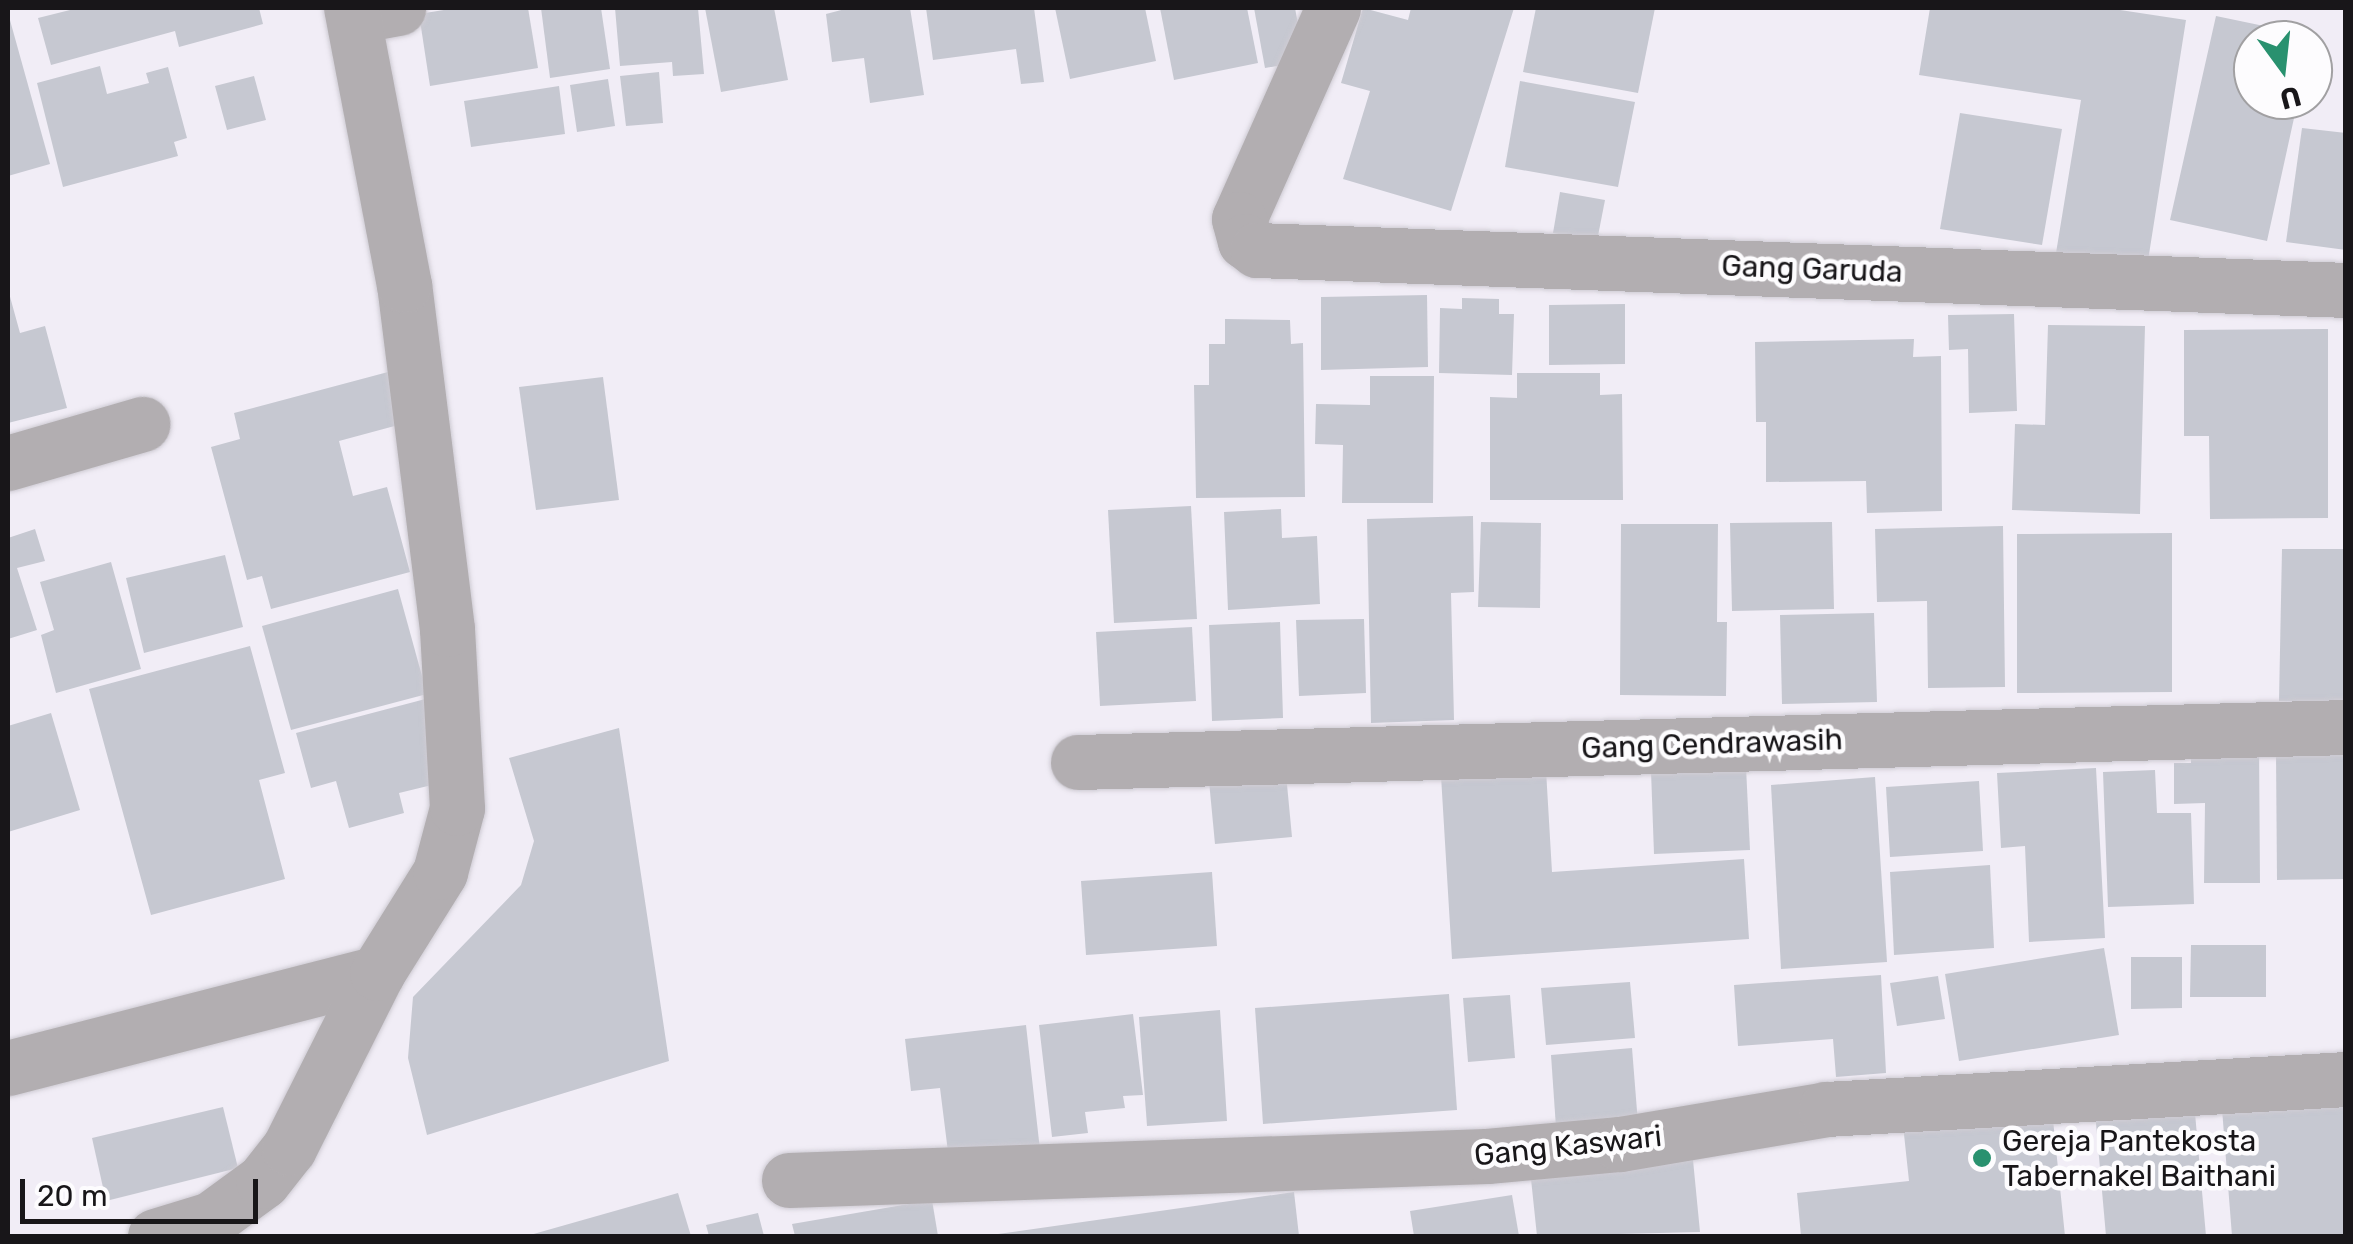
<!DOCTYPE html>
<style>
body{margin:0}
#map{position:relative;width:2353px;height:1244px;overflow:hidden;background:#f1edf6;font-family:Rubik,sans-serif}
div>[style]{position:absolute}
.building>*{inset:0;background:#c6c8d1}
.roads{filter:drop-shadow(0 0 2px #cecbd3) drop-shadow(0 0 2px #cecbd3)}
.minor>*{height:55px;margin:-27.5px;padding:0 27.5px;transform-origin:27.5px;border-radius:27.5px;background:#b2aeb1}
.dots>*{width:28px;height:28px;translate:-50% -50%;box-sizing:border-box;border:5px solid #fdfcfe;border-radius:50%}
span{translate:-50% -50%;white-space:nowrap;text-align:center;line-height:1.15;-webkit-text-stroke:9px #fdfcfe;paint-order:stroke}
.street-label{font-size:30px;color:#181619}
.poi-label{font-size:30px;color:#181619}
.left{translate:0 -50%;text-align:left}
.frame{position:absolute;inset:0;border:10px solid #181619;pointer-events:none}
.north{position:absolute;left:2233px;top:20px;width:100px;height:100px;box-sizing:border-box;background:#fdfcfe;border:2px solid #a1a0a2;border-radius:50%;rotate:165deg;font-size:28px;font-weight:700;line-height:40px;text-align:center;color:#181619}
.north::after{content:'';display:block;margin:auto;width:35px;height:45px;background:#29916f;clip-path:polygon(50% 0,100% 100%,50% 72%,0 100%)}
.scale{position:absolute;left:20px;top:1179px;width:238px;height:45px;box-sizing:border-box;border:5px solid #181619;border-top:0;padding-left:12px;font-size:30px;line-height:35px;white-space:nowrap;color:#181619;-webkit-text-stroke:8px #fdfcfe;paint-order:stroke}
</style>
<div id="map">
<div class="building">
<div style="clip-path:polygon(78px 8px,259px 8px,263px 24px,179px 47px,175px 31px,51px 65px,38px 18px)"></div>
<div style="clip-path:polygon(456px 8px,528px 8px,538px 68px,430px 86px,419px 14px)"></div>
<div style="clip-path:polygon(541px 8px,601px 8px,610px 69px,550px 78px)"></div>
<div style="clip-path:polygon(615px 8px,698px 8px,704px 74px,673px 76px,672px 62px,620px 66px)"></div>
<div style="clip-path:polygon(705px 8px,774px 8px,788px 80px,721px 92px)"></div>
<div style="clip-path:polygon(849px 8px,910px 8px,924px 95px,870px 103px,864px 58px,832px 62px,826px 14px)"></div>
<div style="clip-path:polygon(926px 8px,1034px 8px,1044px 82px,1021px 84px,1016px 49px,933px 60px)"></div>
<div style="clip-path:polygon(1055px 8px,1145px 8px,1156px 61px,1070px 79px)"></div>
<div style="clip-path:polygon(1160px 8px,1247px 8px,1258px 63px,1174px 80px)"></div>
<div style="clip-path:polygon(1254px 8px,1295px 8px,1305px 61px,1265px 68px)"></div>
<div style="clip-path:polygon(1363px 8px,1408px 20px,1411px 8px,1514px 8px,1451px 211px,1343px 179px,1370px 91px,1341px 83px)"></div>
<div style="clip-path:polygon(1536px 8px,1655px 8px,1638px 93px,1523px 72px)"></div>
<div style="clip-path:polygon(1930px 8px,2107px 8px,2186px 20px,2147px 267px,2056px 253px,2081px 100px,1919px 75px)"></div>
<div style="clip-path:polygon(8px 13px,50px 164px,8px 176px)"></div>
<div style="clip-path:polygon(2216px 16px,2312px 36px,2253px 40px,2253px 100px,2298px 100px,2267px 241px,2170px 220px)"></div>
<div style="clip-path:polygon(100px 66px,107px 94px,149px 83px,146px 73px,168px 67px,187px 138px,174px 142px,178px 156px,63px 187px,37px 83px)"></div>
<div style="clip-path:polygon(659px 72px,663px 123px,626px 126px,620px 76px)"></div>
<div style="clip-path:polygon(254px 76px,266px 120px,227px 130px,215px 86px)"></div>
<div style="clip-path:polygon(608px 79px,615px 126px,577px 132px,570px 85px)"></div>
<div style="clip-path:polygon(1520px 81px,1635px 102px,1618px 187px,1505px 167px)"></div>
<div style="clip-path:polygon(559px 86px,565px 134px,471px 147px,464px 101px)"></div>
<div style="clip-path:polygon(1960px 113px,2062px 129px,2042px 245px,1940px 229px)"></div>
<div style="clip-path:polygon(2302px 128px,2346px 133px,2346px 250px,2286px 242px)"></div>
<div style="clip-path:polygon(1560px 192px,1605px 200px,1597px 241px,1553px 233px)"></div>
<div style="clip-path:polygon(9px 293px,20px 333px,45px 326px,67px 408px,8px 423px)"></div>
<div style="clip-path:polygon(1427px 295px,1428px 367px,1321px 370px,1321px 297px)"></div>
<div style="clip-path:polygon(1462px 298px,1499px 299px,1499px 314px,1514px 314px,1512px 375px,1439px 373px,1440px 308px,1462px 309px)"></div>
<div style="clip-path:polygon(1625px 304px,1625px 364px,1549px 365px,1549px 305px)"></div>
<div style="clip-path:polygon(2014px 314px,2017px 411px,1969px 413px,1968px 349px,1949px 350px,1948px 315px)"></div>
<div style="clip-path:polygon(1225px 319px,1290px 320px,1291px 344px,1303px 343px,1305px 497px,1196px 498px,1194px 385px,1209px 385px,1209px 344px,1225px 344px)"></div>
<div style="clip-path:polygon(2048px 325px,2145px 326px,2140px 514px,2012px 510px,2015px 424px,2045px 425px)"></div>
<div style="clip-path:polygon(2328px 329px,2328px 518px,2210px 519px,2209px 436px,2184px 436px,2184px 330px)"></div>
<div style="clip-path:polygon(1914px 339px,1913px 357px,1941px 356px,1942px 511px,1867px 513px,1866px 481px,1766px 482px,1766px 422px,1756px 422px,1755px 342px)"></div>
<div style="clip-path:polygon(388px 372px,402px 424px,339px 441px,353px 496px,387px 487px,410px 572px,271px 609px,262px 576px,247px 580px,211px 447px,240px 439px,234px 413px)"></div>
<div style="clip-path:polygon(1517px 373px,1600px 373px,1600px 395px,1622px 394px,1623px 500px,1490px 500px,1490px 397px,1517px 398px)"></div>
<div style="clip-path:polygon(1370px 376px,1434px 376px,1433px 503px,1342px 503px,1343px 445px,1315px 444px,1316px 404px,1370px 405px)"></div>
<div style="clip-path:polygon(603px 377px,619px 500px,536px 510px,519px 387px)"></div>
<div style="clip-path:polygon(1191px 506px,1197px 619px,1114px 623px,1108px 510px)"></div>
<div style="clip-path:polygon(1281px 509px,1282px 538px,1317px 536px,1320px 604px,1228px 610px,1224px 512px)"></div>
<div style="clip-path:polygon(1473px 516px,1474px 592px,1451px 593px,1454px 720px,1371px 723px,1367px 519px)"></div>
<div style="clip-path:polygon(1481px 522px,1541px 523px,1540px 608px,1478px 607px)"></div>
<div style="clip-path:polygon(1832px 522px,1834px 609px,1732px 611px,1730px 523px)"></div>
<div style="clip-path:polygon(1621px 524px,1718px 524px,1717px 622px,1727px 622px,1726px 696px,1620px 695px)"></div>
<div style="clip-path:polygon(2003px 526px,2005px 687px,1928px 688px,1927px 601px,1877px 602px,1875px 529px)"></div>
<div style="clip-path:polygon(35px 529px,45px 561px,17px 568px,37px 630px,8px 639px,8px 538px)"></div>
<div style="clip-path:polygon(2172px 533px,2172px 692px,2017px 693px,2017px 534px)"></div>
<div style="clip-path:polygon(2282px 549px,2346px 549px,2346px 702px,2279px 701px)"></div>
<div style="clip-path:polygon(225px 555px,243px 627px,144px 653px,126px 578px)"></div>
<div style="clip-path:polygon(111px 562px,141px 669px,56px 693px,41px 635px,54px 630px,40px 582px)"></div>
<div style="clip-path:polygon(398px 589px,427px 694px,291px 730px,262px 626px)"></div>
<div style="clip-path:polygon(1874px 613px,1877px 702px,1782px 704px,1780px 615px)"></div>
<div style="clip-path:polygon(1364px 619px,1366px 693px,1299px 696px,1296px 620px)"></div>
<div style="clip-path:polygon(1280px 622px,1283px 718px,1212px 721px,1209px 625px)"></div>
<div style="clip-path:polygon(1192px 627px,1196px 701px,1100px 706px,1096px 632px)"></div>
<div style="clip-path:polygon(250px 646px,285px 773px,259px 780px,285px 879px,151px 915px,89px 689px)"></div>
<div style="clip-path:polygon(433px 697px,436px 784px,399px 793px,404px 813px,349px 828px,336px 781px,311px 788px,296px 733px)"></div>
<div style="clip-path:polygon(51px 713px,80px 810px,8px 832px,8px 726px)"></div>
<div style="clip-path:polygon(619px 728px,669px 1061px,427px 1135px,408px 1058px,413px 997px,521px 885px,534px 841px,509px 758px)"></div>
<div style="clip-path:polygon(2259px 741px,2260px 883px,2204px 883px,2205px 803px,2174px 804px,2174px 763px,2191px 763px,2191px 743px)"></div>
<div style="clip-path:polygon(2276px 754px,2346px 754px,2346px 879px,2277px 880px)"></div>
<div style="clip-path:polygon(1746px 767px,1750px 850px,1654px 854px,1651px 771px)"></div>
<div style="clip-path:polygon(2096px 768px,2105px 938px,2029px 942px,2025px 846px,2001px 848px,1997px 773px)"></div>
<div style="clip-path:polygon(1546px 770px,1552px 872px,1744px 859px,1749px 939px,1452px 959px,1441px 776px)"></div>
<div style="clip-path:polygon(2155px 770px,2157px 813px,2191px 813px,2194px 904px,2108px 907px,2103px 772px)"></div>
<div style="clip-path:polygon(1286px 774px,1292px 837px,1215px 844px,1209px 781px)"></div>
<div style="clip-path:polygon(1875px 777px,1887px 962px,1781px 969px,1771px 785px)"></div>
<div style="clip-path:polygon(1979px 781px,1983px 851px,1890px 857px,1886px 787px)"></div>
<div style="clip-path:polygon(1990px 865px,1994px 948px,1894px 955px,1890px 872px)"></div>
<div style="clip-path:polygon(1212px 872px,1217px 946px,1086px 955px,1081px 881px)"></div>
<div style="clip-path:polygon(2191px 945px,2266px 945px,2266px 997px,2190px 997px)"></div>
<div style="clip-path:polygon(2104px 948px,2119px 1035px,1959px 1061px,1945px 974px)"></div>
<div style="clip-path:polygon(2131px 957px,2182px 957px,2182px 1008px,2131px 1009px)"></div>
<div style="clip-path:polygon(1881px 975px,1886px 1073px,1836px 1077px,1833px 1039px,1738px 1046px,1734px 985px)"></div>
<div style="clip-path:polygon(1938px 976px,1945px 1019px,1897px 1026px,1890px 983px)"></div>
<div style="clip-path:polygon(1630px 982px,1635px 1038px,1546px 1045px,1541px 988px)"></div>
<div style="clip-path:polygon(1449px 994px,1457px 1110px,1263px 1124px,1255px 1008px)"></div>
<div style="clip-path:polygon(1510px 995px,1515px 1058px,1468px 1062px,1463px 998px)"></div>
<div style="clip-path:polygon(1220px 1010px,1227px 1121px,1147px 1126px,1139px 1017px)"></div>
<div style="clip-path:polygon(1133px 1014px,1143px 1095px,1123px 1096px,1125px 1108px,1085px 1112px,1088px 1133px,1052px 1137px,1039px 1025px)"></div>
<div style="clip-path:polygon(1026px 1025px,1040px 1150px,949px 1160px,940px 1088px,911px 1091px,905px 1039px)"></div>
<div style="clip-path:polygon(1632px 1048px,1639px 1136px,1557px 1142px,1551px 1055px)"></div>
<div style="clip-path:polygon(2346px 1086px,2346px 1236px,2232px 1236px,2221px 1096px)"></div>
<div style="clip-path:polygon(2194px 1102px,2206px 1236px,2106px 1236px,2095px 1112px)"></div>
<div style="clip-path:polygon(223px 1107px,238px 1168px,106px 1201px,92px 1138px)"></div>
<div style="clip-path:polygon(2052px 1110px,2065px 1236px,1801px 1236px,1797px 1193px,1909px 1181px,1903px 1125px)"></div>
<div style="clip-path:polygon(1693px 1160px,1700px 1232px,1537px 1236px,1531px 1179px)"></div>
<div style="clip-path:polygon(1294px 1192px,1299px 1236px,998px 1236px,998px 1234px)"></div>
<div style="clip-path:polygon(678px 1193px,691px 1236px,530px 1236px,530px 1235px)"></div>
<div style="clip-path:polygon(1512px 1195px,1519px 1236px,1414px 1236px,1410px 1211px)"></div>
<div style="clip-path:polygon(932px 1200px,938px 1236px,795px 1236px,792px 1224px)"></div>
<div style="clip-path:polygon(758px 1213px,764px 1236px,709px 1236px,706px 1225px)"></div>
</div>
<div class="roads">
<div class="minor">
<div style="left:1333px;top:8px;width:231px;rotate:114deg"></div>
<div style="left:1239px;top:219px;width:23px;rotate:75deg"></div>
<div style="left:1245px;top:241px;width:15px;rotate:37deg"></div>
<div style="left:1257px;top:250px;width:1090px;rotate:2.1deg"></div>
<div style="left:354px;top:16px;width:45px;rotate:-10.3deg"></div>
<div style="left:8px;top:463px;width:140px;rotate:-16.2deg"></div>
<div style="left:1078px;top:762px;width:1268px;rotate:-1.58deg"></div>
<div style="left:8px;top:1068px;width:381px;rotate:-14.4deg"></div>
<div style="left:789px;top:1180px;width:698px;rotate:-1.97deg"></div>
<div style="left:1487px;top:1156px;width:134px;rotate:-5.2deg"></div>
<div style="left:1620px;top:1144px;width:209px;rotate:-9.6deg"></div>
<div style="left:1826px;top:1109px;width:521px;rotate:-3.3deg"></div>
<div style="left:155px;top:1236px;width:59px;rotate:-16.9deg"></div>
<div style="left:211px;top:1219px;width:64px;rotate:-36.2deg"></div>
<div style="left:263px;top:1181px;width:42px;rotate:-51.8deg"></div>
<div style="left:289px;top:1148px;width:196px;rotate:-63.3deg"></div>
<div style="left:377px;top:973px;width:119px;rotate:-58deg"></div>
<div style="left:440px;top:872px;width:66px;rotate:-75.1deg"></div>
<div style="left:457px;top:808px;width:179px;rotate:-93.2deg"></div>
<div style="left:447px;top:629px;width:347px;rotate:-97.1deg"></div>
<div style="left:404px;top:285px;width:282px;rotate:-100.8deg"></div>
</div>
</div>
<div class="dots">
<div style="left:1982px;top:1158px;background:#29916f"></div>
</div>
<div class="street-label">
<span style="left:1812px;top:269px;rotate:2deg">Gang Garuda</span>
<span style="left:1712px;top:744px;rotate:-2deg">Gang Cendrawasih</span>
<span style="left:1568px;top:1146px;rotate:-6deg">Gang Kaswari</span>
</div>
<div class="poi-label">
<span class="left" style="left:2002px;top:1158px">Gereja Pantekosta<br>Tabernakel Baithani</span>
</div>
<div class="frame"></div>
<div class="north">U</div>
<div class="scale">20 m</div>
</div>
